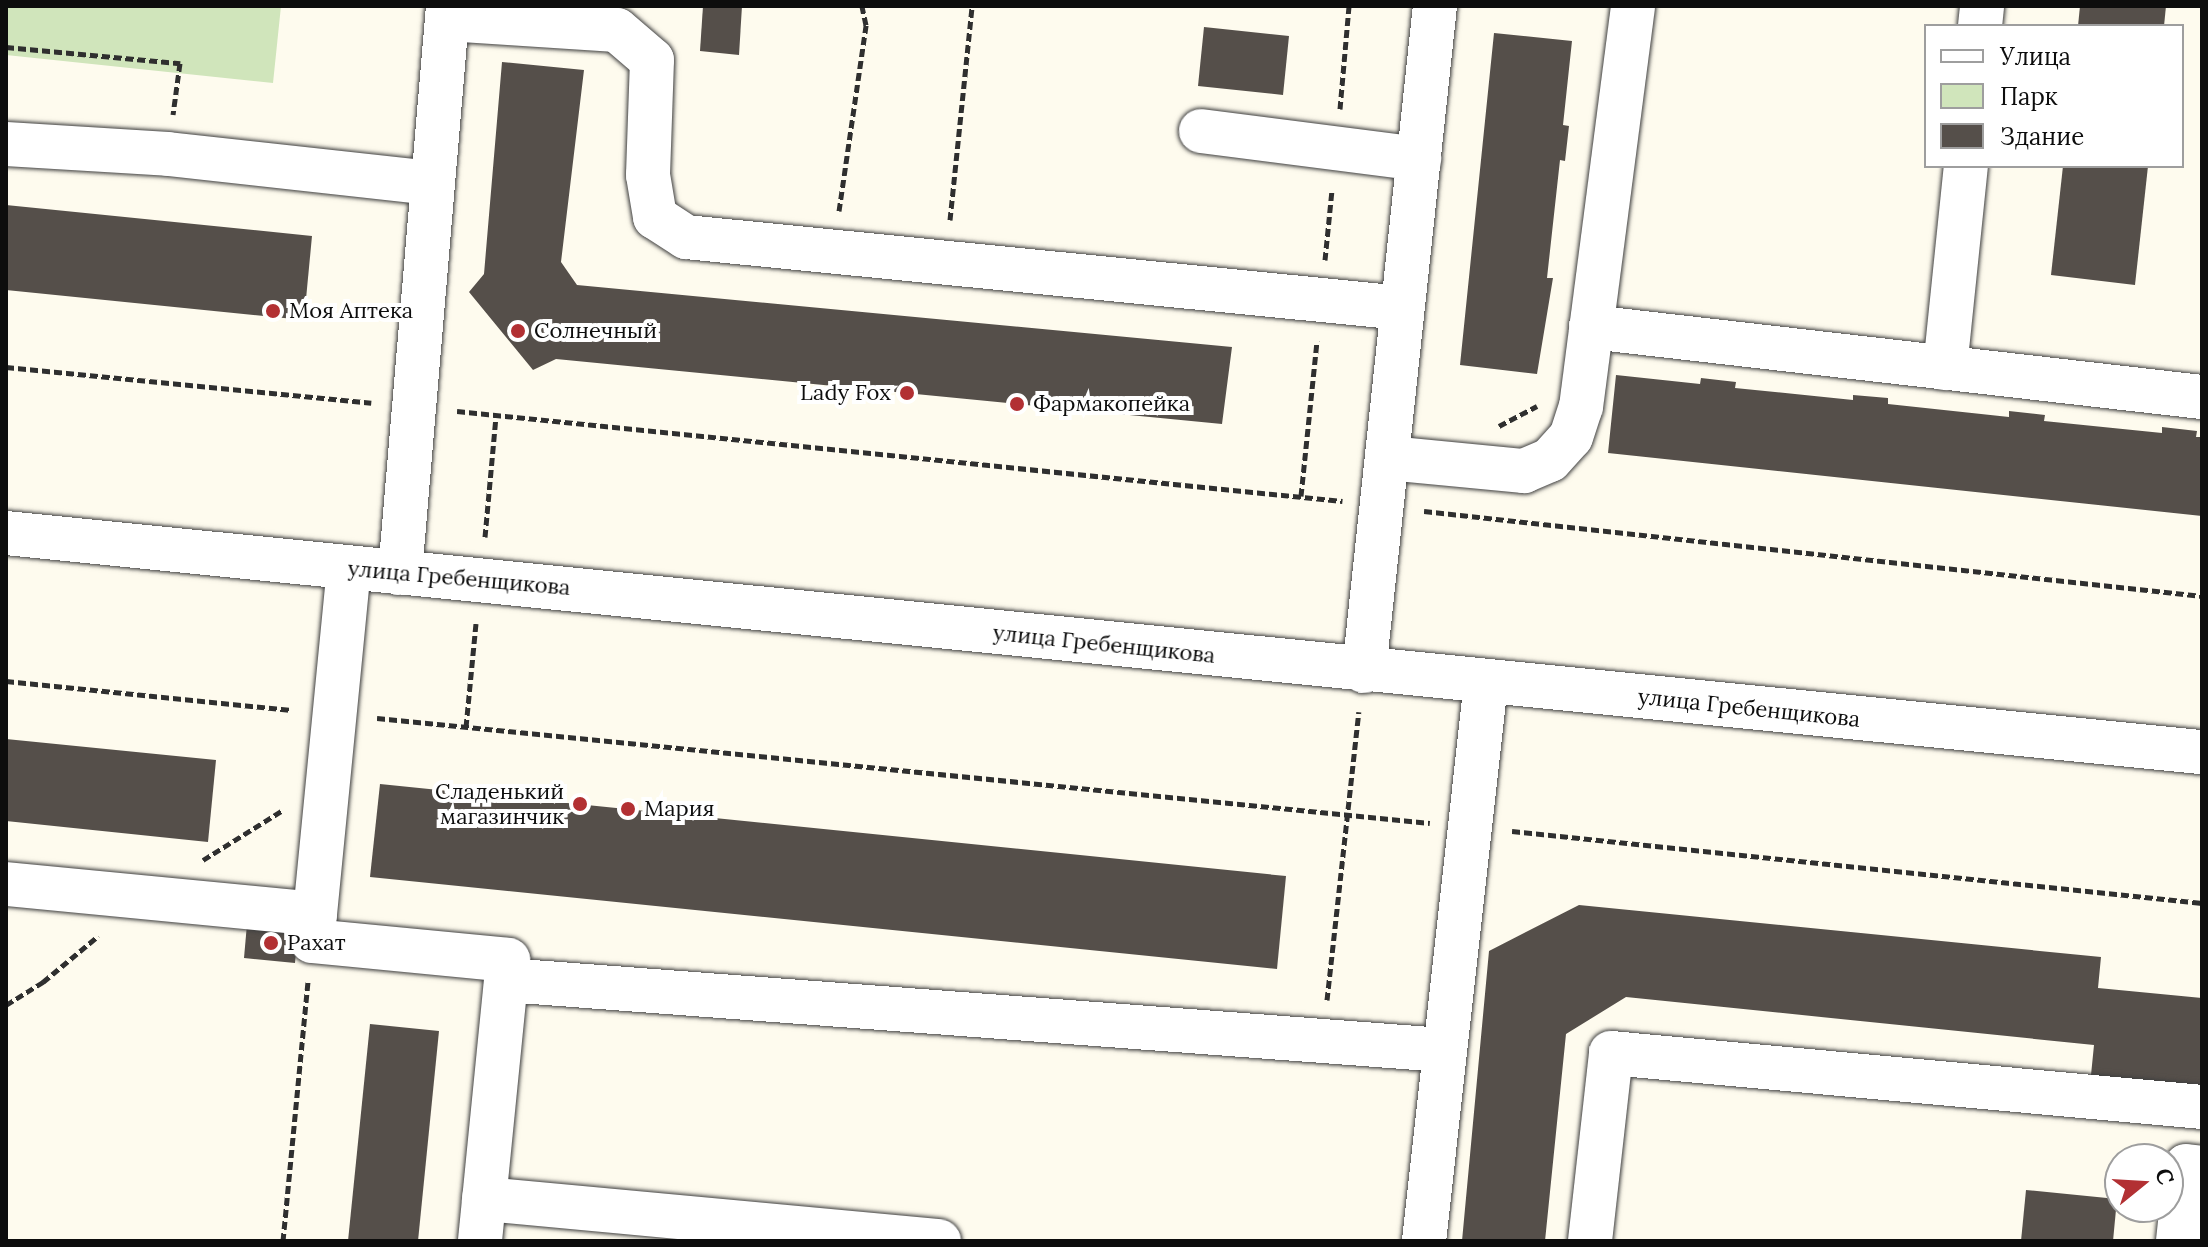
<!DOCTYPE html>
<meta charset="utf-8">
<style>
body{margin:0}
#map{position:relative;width:2208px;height:1247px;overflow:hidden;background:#fefbee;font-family:Lora,serif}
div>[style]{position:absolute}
.green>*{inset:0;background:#d0e5bb}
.building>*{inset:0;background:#554f4a}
.path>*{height:5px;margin-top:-2.5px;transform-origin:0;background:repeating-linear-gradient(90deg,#2f2f2f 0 8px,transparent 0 12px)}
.roads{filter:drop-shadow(0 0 2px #404040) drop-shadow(0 0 2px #404040)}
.minor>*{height:44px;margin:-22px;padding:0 22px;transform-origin:22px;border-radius:22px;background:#fff}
.dots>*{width:22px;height:22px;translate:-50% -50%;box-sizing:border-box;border:4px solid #fff;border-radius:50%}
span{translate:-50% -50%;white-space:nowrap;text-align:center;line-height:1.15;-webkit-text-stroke:8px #fff;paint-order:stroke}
.poi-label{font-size:22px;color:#0d0d0d}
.left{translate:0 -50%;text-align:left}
.right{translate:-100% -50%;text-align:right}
.street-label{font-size:22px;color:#0d0d0d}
.frame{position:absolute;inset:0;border:8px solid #0d0d0d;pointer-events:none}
.legend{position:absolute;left:1924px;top:24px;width:260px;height:144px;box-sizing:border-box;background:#fff;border:2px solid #9e9e9e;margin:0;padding:10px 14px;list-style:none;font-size:24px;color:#0d0d0d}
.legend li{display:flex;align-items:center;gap:16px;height:40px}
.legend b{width:40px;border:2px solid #9e9e9e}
.north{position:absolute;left:2104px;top:1143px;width:80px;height:80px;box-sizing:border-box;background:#fff;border:2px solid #9e9e9e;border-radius:50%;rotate:72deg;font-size:22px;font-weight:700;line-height:32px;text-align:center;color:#0d0d0d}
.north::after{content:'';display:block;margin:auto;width:28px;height:36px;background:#b23033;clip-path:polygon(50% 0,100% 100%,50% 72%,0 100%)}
</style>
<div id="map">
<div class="green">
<div style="clip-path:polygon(6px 6px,281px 6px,273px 83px,6px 55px)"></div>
</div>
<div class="building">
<div style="clip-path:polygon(703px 6px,742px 6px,739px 55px,700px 51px)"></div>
<div style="clip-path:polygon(2080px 6px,2166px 6px,2164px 26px,2078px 26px)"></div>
<div style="clip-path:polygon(1204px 27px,1289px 36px,1283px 95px,1198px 86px)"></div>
<div style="clip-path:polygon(1494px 33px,1572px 41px,1563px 125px,1569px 126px,1565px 161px,1560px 160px,1547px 278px,1553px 278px,1537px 374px,1460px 365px)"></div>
<div style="clip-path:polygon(502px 62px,584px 70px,561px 262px,577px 285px,1232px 347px,1222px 424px,556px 359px,533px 370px,469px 292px,484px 274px)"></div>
<div style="clip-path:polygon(2063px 166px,2148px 166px,2135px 285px,2051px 275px)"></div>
<div style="clip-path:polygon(6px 205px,312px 236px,304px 320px,6px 290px)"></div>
<div style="clip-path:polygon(1616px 375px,1700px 384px,1701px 378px,1736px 382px,1735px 388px,1853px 400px,1853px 395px,1888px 398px,1888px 404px,2009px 417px,2009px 411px,2045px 415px,2044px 421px,2162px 433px,2162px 427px,2197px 431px,2196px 437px,2202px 437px,2202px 516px,1608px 453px)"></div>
<div style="clip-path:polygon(6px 739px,216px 760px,208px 842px,6px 821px)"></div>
<div style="clip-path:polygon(380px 784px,1286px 876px,1277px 969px,370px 877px)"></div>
<div style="clip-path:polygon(1579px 905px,2101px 957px,2098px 988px,2202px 998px,2202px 1126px,2087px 1115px,2094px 1045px,1626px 997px,1566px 1034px,1545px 1241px,1462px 1241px,1489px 951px)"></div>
<div style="clip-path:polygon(247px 924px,298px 929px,295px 963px,244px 958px)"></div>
<div style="clip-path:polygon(370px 1024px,439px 1031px,418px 1241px,348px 1241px)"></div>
<div style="clip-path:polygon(2026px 1190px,2117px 1199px,2113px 1241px,2021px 1241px)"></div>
</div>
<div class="path">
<div style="left:6px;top:47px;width:175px;rotate:5.3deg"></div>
<div style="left:180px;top:63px;width:52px;rotate:97.7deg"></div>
<div style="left:1340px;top:109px;width:103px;rotate:-85deg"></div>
<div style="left:839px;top:211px;width:188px;rotate:-81.7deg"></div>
<div style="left:866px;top:25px;width:19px;rotate:-102deg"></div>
<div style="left:950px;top:220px;width:215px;rotate:-84.1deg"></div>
<div style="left:1325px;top:260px;width:70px;rotate:-84.3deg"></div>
<div style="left:6px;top:367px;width:367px;rotate:5.6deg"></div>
<div style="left:457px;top:411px;width:890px;rotate:5.81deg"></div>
<div style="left:1499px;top:426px;width:43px;rotate:-27.8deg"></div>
<div style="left:1301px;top:496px;width:156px;rotate:-84.1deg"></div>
<div style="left:1424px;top:511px;width:783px;rotate:6.24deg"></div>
<div style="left:485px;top:537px;width:122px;rotate:-84.8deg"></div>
<div style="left:6px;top:681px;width:287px;rotate:5.8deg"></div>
<div style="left:377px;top:718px;width:1058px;rotate:5.69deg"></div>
<div style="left:466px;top:727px;width:104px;rotate:-84.5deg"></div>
<div style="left:1512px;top:831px;width:694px;rotate:5.96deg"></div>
<div style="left:203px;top:860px;width:94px;rotate:-32deg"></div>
<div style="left:1327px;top:1000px;width:290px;rotate:-83.7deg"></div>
<div style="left:6px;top:1005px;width:44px;rotate:-31.9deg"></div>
<div style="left:43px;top:982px;width:72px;rotate:-39.9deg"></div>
<div style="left:283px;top:1241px;width:260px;rotate:-84.5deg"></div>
</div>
<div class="roads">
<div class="minor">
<div style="left:447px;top:19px;width:170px;rotate:3.7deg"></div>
<div style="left:617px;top:30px;width:46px;rotate:40.6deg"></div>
<div style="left:652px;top:60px;width:115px;rotate:92deg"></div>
<div style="left:648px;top:175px;width:43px;rotate:80.5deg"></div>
<div style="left:655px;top:217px;width:37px;rotate:33deg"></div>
<div style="left:686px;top:237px;width:720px;rotate:5.66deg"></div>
<div style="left:1980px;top:26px;width:20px;rotate:-84deg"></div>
<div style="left:1201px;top:131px;width:220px;rotate:7.3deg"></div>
<div style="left:6px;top:144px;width:162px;rotate:3.5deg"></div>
<div style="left:168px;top:154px;width:264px;rotate:6.3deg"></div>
<div style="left:1591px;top:327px;width:615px;rotate:6.54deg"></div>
<div style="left:1945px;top:368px;width:203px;rotate:-84.1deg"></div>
<div style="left:1388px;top:458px;width:137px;rotate:5.5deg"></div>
<div style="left:1524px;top:471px;width:28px;rotate:-23deg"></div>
<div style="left:1550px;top:460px;width:31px;rotate:-48deg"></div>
<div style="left:1571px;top:437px;width:32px;rotate:-72deg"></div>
<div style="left:1581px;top:407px;width:404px;rotate:-82.6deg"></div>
<div style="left:6px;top:533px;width:2207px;rotate:5.7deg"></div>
<div style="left:400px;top:573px;width:569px;rotate:-85.16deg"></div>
<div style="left:1364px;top:671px;width:669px;rotate:-83.91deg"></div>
<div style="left:6px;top:884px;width:310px;rotate:5.5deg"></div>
<div style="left:315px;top:914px;width:348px;rotate:-84.4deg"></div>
<div style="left:315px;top:914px;width:27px;rotate:96deg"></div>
<div style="left:312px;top:941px;width:197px;rotate:5.5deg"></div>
<div style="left:508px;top:960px;width:282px;rotate:95.7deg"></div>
<div style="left:506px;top:980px;width:940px;rotate:4.27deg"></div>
<div style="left:484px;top:1199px;width:457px;rotate:5.3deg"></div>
<div style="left:1424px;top:1241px;width:562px;rotate:-83.67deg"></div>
<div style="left:1590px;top:1241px;width:189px;rotate:-83.6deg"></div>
<div style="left:1611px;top:1053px;width:593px;rotate:5.22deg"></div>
<div style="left:2178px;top:1241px;width:75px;rotate:-83.9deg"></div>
<div style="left:2186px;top:1166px;width:16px;rotate:7deg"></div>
</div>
</div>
<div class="dots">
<div style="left:273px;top:311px;background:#b23033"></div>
<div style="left:518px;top:331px;background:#b23033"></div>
<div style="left:907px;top:393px;background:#b23033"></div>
<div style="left:1017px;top:404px;background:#b23033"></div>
<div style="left:580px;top:804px;background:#b23033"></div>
<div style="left:628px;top:809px;background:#b23033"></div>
<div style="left:271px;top:943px;background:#b23033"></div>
</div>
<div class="poi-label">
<span class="left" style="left:289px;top:311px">Моя Аптека</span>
<span class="left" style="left:534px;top:331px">Солнечный</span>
<span class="right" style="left:891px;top:393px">Lady Fox</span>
<span class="left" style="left:1033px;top:404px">Фармакопейка</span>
<span class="right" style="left:564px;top:804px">Сладенький<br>магазинчик</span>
<span class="left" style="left:644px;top:809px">Мария</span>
<span class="left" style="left:287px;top:943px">Рахат</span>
</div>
<div class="street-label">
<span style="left:459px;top:578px;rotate:5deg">улица Гребенщикова</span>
<span style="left:1104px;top:644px;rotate:6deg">улица Гребенщикова</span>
<span style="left:1749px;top:708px;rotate:6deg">улица Гребенщикова</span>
</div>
<div class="frame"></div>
<ul class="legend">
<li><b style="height:10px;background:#fff"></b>Улица</li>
<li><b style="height:22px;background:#d0e5bb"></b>Парк</li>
<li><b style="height:22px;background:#554f4a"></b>Здание</li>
</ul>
<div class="north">С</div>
</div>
